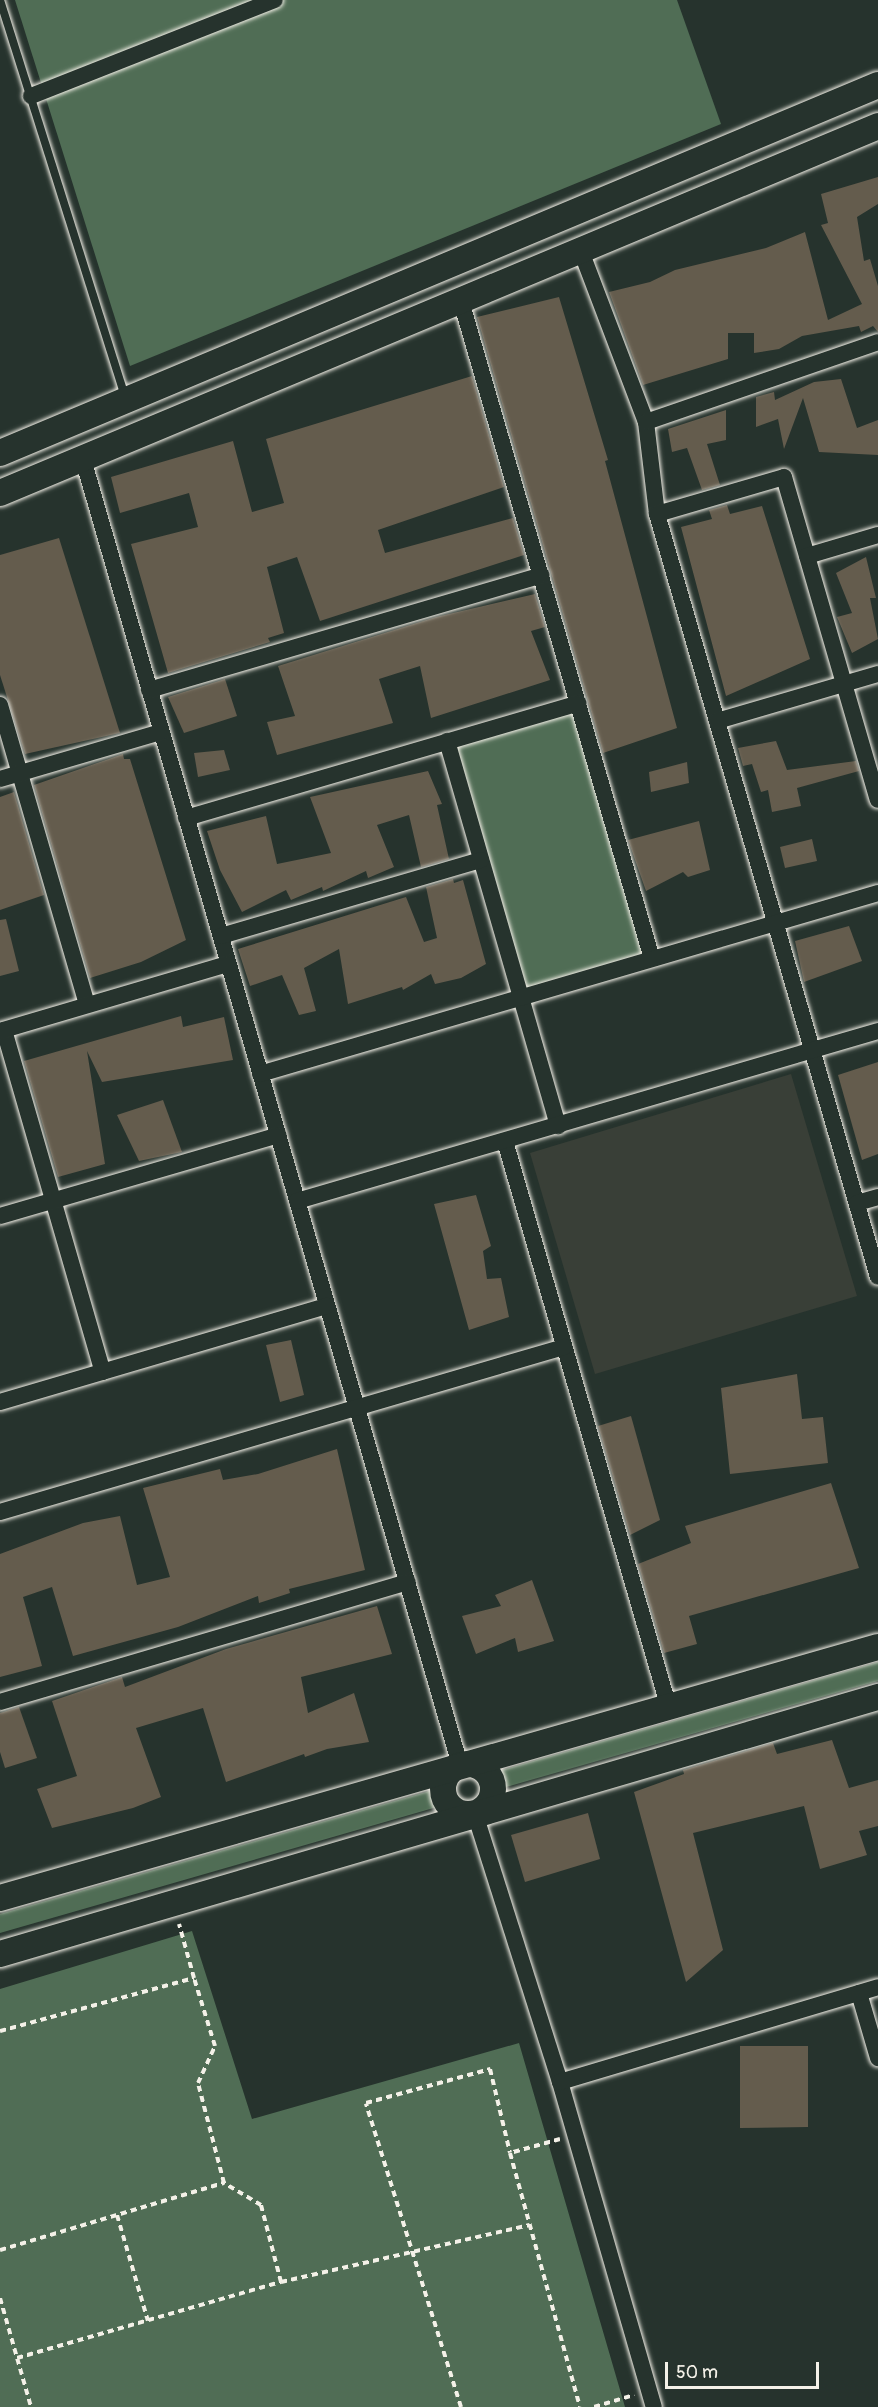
<!DOCTYPE html>
<style>
body{margin:0}
#map{position:relative;width:878px;height:2407px;overflow:hidden;background:#26332d;font-family:Pangolin,sans-serif}
div>[style]{position:absolute}
.built>*{inset:0;background:#393f37}
.green>*{inset:0;background:#506d55}
.building>*{inset:0;background:#645c4d}
.path>*{height:4px;margin-top:-2px;transform-origin:0;background:repeating-linear-gradient(90deg,#f4f1e8 0 6px,transparent 0 10.5px)}
.roads{filter:drop-shadow(0 0 2px #f4f1e8) drop-shadow(0 0 2px #f4f1e8)}
.lane>*{height:8px;margin:-4px;padding:0 4px;transform-origin:4px;border-radius:4px;background:#26332d}
.street>*{height:16px;margin:-8px;padding:0 8px;transform-origin:8px;border-radius:8px;background:#26332d}
.primary>*{height:26px;margin:-13px;padding:0 13px;transform-origin:13px;border-radius:13px;background:#26332d}
.primary>.ring{margin:-13px;padding:0;box-sizing:content-box;background:none;border:26px solid #26332d;border-radius:50%}
span{translate:-50% -50%;white-space:nowrap;text-align:center;line-height:1.15;-webkit-text-stroke:5px #26332d;paint-order:stroke}
.scale{position:absolute;left:665px;top:2362px;width:154px;height:27px;box-sizing:border-box;border:3px solid #f4f1e8;border-top:0;padding-left:8px;font-size:18px;line-height:21px;white-space:nowrap;color:#f4f1e8;-webkit-text-stroke:4px #26332d;paint-order:stroke}
</style>
<div id="map">
<div class="built">
<div style="clip-path:polygon(791px 1074px,857px 1296px,595px 1374px,530px 1153px)"></div>
</div>
<div class="green">
<div style="clip-path:polygon(15px 0,677px 0,721px 124px,130px 366px)"></div>
<div style="clip-path:polygon(578px 703px,652px 959px,521px 997px,447px 741px)"></div>
<div style="clip-path:polygon(878px 1662px,878px 1681px,499px 1789px,495px 1772px)"></div>
<div style="clip-path:polygon(433px 1790px,437px 1807px,0 1933px,0 1914px)"></div>
<div style="clip-path:polygon(192px 1931px,252px 2119px,519px 2043px,625px 2407px,0 2407px,0 1989px)"></div>
</div>
<div class="building">
<div style="clip-path:polygon(878px 177px,878px 204px,857px 217px,864px 261px,870px 259px,878px 286px,878px 332px,873px 326px,861px 332px,859px 326px,802px 336px,779px 349px,754px 353px,754px 333px,728px 333px,728px 359px,643px 385px,609px 292px,650px 282px,675px 270px,766px 248px,805px 232px,828px 320px,862px 304px,821px 225px,828px 223px,821px 194px)"></div>
<div style="clip-path:polygon(559px 297px,608px 460px,605px 461px,677px 728px,603px 753px,477px 317px)"></div>
<div style="clip-path:polygon(472px 376px,504px 487px,378px 530px,385px 553px,513px 518px,524px 555px,320px 621px,297px 557px,267px 567px,284px 633px,268px 638px,270px 642px,168px 673px,131px 544px,198px 527px,189px 493px,120px 513px,111px 477px,233px 441px,252px 512px,284px 503px,266px 439px)"></div>
<div style="clip-path:polygon(841px 379px,857px 428px,878px 420px,878px 455px,819px 452px,803px 398px,784px 449px,778px 419px,756px 427px,756px 397px,774px 392px,775px 400px,814px 382px)"></div>
<div style="clip-path:polygon(726px 410px,726px 440px,707px 444px,720px 485px,702px 490px,687px 448px,672px 452px,668px 429px)"></div>
<div style="clip-path:polygon(727px 505px,730px 514px,762px 506px,810px 659px,726px 696px,681px 527px,712px 519px,709px 510px)"></div>
<div style="clip-path:polygon(59px 538px,120px 733px,25px 754px,0 675px,0 555px)"></div>
<div style="clip-path:polygon(866px 557px,876px 598px,870px 598px,878px 639px,852px 653px,837px 617px,852px 613px,836px 573px)"></div>
<div style="clip-path:polygon(535px 594px,545px 627px,531px 631px,550px 680px,431px 718px,420px 666px,379px 679px,393px 723px,277px 755px,267px 722px,295px 716px,278px 666px,436px 617px)"></div>
<div style="clip-path:polygon(225px 679px,237px 716px,184px 733px,168px 697px)"></div>
<div style="clip-path:polygon(776px 741px,787px 770px,856px 761px,859px 771px,797px 788px,801px 806px,772px 812px,768px 790px,761px 792px,752px 764px,743px 766px,738px 748px)"></div>
<div style="clip-path:polygon(224px 750px,230px 770px,198px 777px,194px 753px)"></div>
<div style="clip-path:polygon(123px 754px,124px 759px,130px 759px,186px 940px,141px 962px,90px 978px,34px 785px)"></div>
<div style="clip-path:polygon(687px 762px,689px 783px,651px 792px,649px 772px)"></div>
<div style="clip-path:polygon(428px 771px,442px 804px,437px 805px,449px 859px,421px 867px,409px 815px,377px 825px,394px 867px,368px 878px,366px 871px,323px 891px,322px 887px,291px 900px,286px 890px,242px 912px,220px 870px,207px 831px,266px 816px,277px 864px,331px 853px,310px 797px)"></div>
<div style="clip-path:polygon(14px 792px,44px 895px,0 910px,0 797px)"></div>
<div style="clip-path:polygon(699px 821px,710px 870px,688px 877px,683px 872px,646px 891px,628px 840px)"></div>
<div style="clip-path:polygon(812px 839px,817px 861px,785px 868px,780px 847px)"></div>
<div style="clip-path:polygon(453px 879px,454px 883px,463px 880px,486px 964px,461px 978px,435px 984px,431px 974px,403px 990px,402px 987px,348px 1004px,339px 949px,304px 968px,316px 1011px,299px 1015px,282px 975px,250px 986px,238px 949px,406px 897px,424px 942px,437px 938px,426px 887px)"></div>
<div style="clip-path:polygon(6px 919px,19px 971px,0 976px,0 920px)"></div>
<div style="clip-path:polygon(849px 926px,862px 961px,804px 982px,795px 941px)"></div>
<div style="clip-path:polygon(181px 1016px,183px 1027px,224px 1017px,233px 1060px,102px 1082px,87px 1051px,105px 1164px,58px 1177px,24px 1061px)"></div>
<div style="clip-path:polygon(878px 1062px,878px 1154px,862px 1160px,838px 1075px)"></div>
<div style="clip-path:polygon(163px 1100px,182px 1152px,139px 1161px,117px 1115px)"></div>
<div style="clip-path:polygon(476px 1195px,491px 1246px,483px 1251px,487px 1279px,501px 1278px,509px 1317px,469px 1330px,434px 1204px)"></div>
<div style="clip-path:polygon(291px 1340px,304px 1395px,280px 1402px,266px 1345px)"></div>
<div style="clip-path:polygon(797px 1374px,802px 1419px,823px 1417px,828px 1463px,730px 1474px,721px 1388px)"></div>
<div style="clip-path:polygon(631px 1416px,660px 1520px,630px 1535px,598px 1426px)"></div>
<div style="clip-path:polygon(337px 1449px,365px 1570px,289px 1589px,290px 1593px,259px 1603px,258px 1596px,178px 1627px,73px 1656px,52px 1587px,23px 1597px,42px 1666px,0 1677px,0 1554px,83px 1523px,120px 1516px,137px 1585px,170px 1577px,143px 1488px,220px 1469px,223px 1480px,258px 1474px)"></div>
<div style="clip-path:polygon(831px 1483px,859px 1568px,689px 1616px,697px 1644px,664px 1653px,638px 1564px,691px 1543px,685px 1526px)"></div>
<div style="clip-path:polygon(532px 1580px,554px 1641px,518px 1652px,515px 1638px,476px 1654px,462px 1616px,501px 1606px,495px 1595px)"></div>
<div style="clip-path:polygon(377px 1606px,392px 1654px,301px 1677px,308px 1713px,354px 1693px,369px 1742px,327px 1749px,305px 1757px,304px 1754px,226px 1782px,203px 1708px,136px 1728px,161px 1797px,133px 1808px,52px 1828px,37px 1789px,77px 1776px,52px 1701px,122px 1677px,125px 1687px,226px 1649px)"></div>
<div style="clip-path:polygon(19px 1707px,37px 1758px,5px 1768px,0 1752px,0 1713px)"></div>
<div style="clip-path:polygon(832px 1740px,849px 1788px,878px 1780px,878px 1826px,859px 1831px,867px 1855px,820px 1869px,804px 1806px,693px 1833px,723px 1950px,686px 1982px,634px 1792px,684px 1774px,683px 1770px,773px 1743px,777px 1754px)"></div>
<div style="clip-path:polygon(588px 1813px,600px 1859px,525px 1882px,511px 1835px)"></div>
<div style="clip-path:polygon(740px 2046px,808px 2046px,808px 2127px,740px 2128px)"></div>
</div>
<div class="path">
<div style="left:0;top:2031px;width:201px;rotate:-15.3deg"></div>
<div style="left:194px;top:1978px;width:56px;rotate:-105.5deg"></div>
<div style="left:560px;top:2139px;width:52px;rotate:164.4deg"></div>
<div style="left:510px;top:2153px;width:263px;rotate:74.6deg"></div>
<div style="left:117px;top:2215px;width:110px;rotate:73.7deg"></div>
<div style="left:0;top:2250px;width:234px;rotate:-16.7deg"></div>
<div style="left:281px;top:2282px;width:255px;rotate:-12.9deg"></div>
<div style="left:0;top:2298px;width:113px;rotate:74.1deg"></div>
<div style="left:17px;top:2358px;width:275px;rotate:-16.1deg"></div>
<div style="left:281px;top:2282px;width:80px;rotate:-104.6deg"></div>
<div style="left:261px;top:2205px;width:43px;rotate:-149.3deg"></div>
<div style="left:224px;top:2183px;width:103px;rotate:-104.6deg"></div>
<div style="left:198px;top:2083px;width:41px;rotate:-65.3deg"></div>
<div style="left:215px;top:2046px;width:71px;rotate:-107.2deg"></div>
<div style="left:461px;top:2407px;width:318px;rotate:-107.4deg"></div>
<div style="left:366px;top:2103px;width:129px;rotate:-15.3deg"></div>
<div style="left:490px;top:2069px;width:86px;rotate:76.6deg"></div>
<div style="left:594px;top:2407px;width:42px;rotate:-16.7deg"></div>
</div>
<div class="roads">
<div class="lane">
<div style="left:0;top:0;width:416px;rotate:72.5deg"></div>
</div>
<div class="street">
<div style="left:31px;top:96px;width:262px;rotate:-21.5deg"></div>
<div style="left:581px;top:251px;width:183px;rotate:69.2deg"></div>
<div style="left:646px;top:422px;width:93px;rotate:83.2deg"></div>
<div style="left:657px;top:514px;width:794px;rotate:73.85deg"></div>
<div style="left:461px;top:301px;width:685px;rotate:73.81deg"></div>
<div style="left:646px;top:422px;width:245px;rotate:-19deg"></div>
<div style="left:83px;top:459px;width:1359px;rotate:73.9deg"></div>
<div style="left:657px;top:514px;width:132px;rotate:-16.2deg"></div>
<div style="left:784px;top:477px;width:336px;rotate:73.8deg"></div>
<div style="left:807px;top:556px;width:74px;rotate:-16.5deg"></div>
<div style="left:149px;top:690px;width:409px;rotate:-16.3deg"></div>
<div style="left:0;top:705px;width:312px;rotate:73.8deg"></div>
<div style="left:717px;top:721px;width:168px;rotate:-16.3deg"></div>
<div style="left:447px;top:741px;width:401px;rotate:73.9deg"></div>
<div style="left:0;top:779px;width:168px;rotate:-16.3deg"></div>
<div style="left:186px;top:818px;width:409px;rotate:-16.3deg"></div>
<div style="left:221px;top:936px;width:271px;rotate:-16.3deg"></div>
<div style="left:4px;top:1030px;width:356px;rotate:73.9deg"></div>
<div style="left:0;top:1031px;width:238px;rotate:-16.4deg"></div>
<div style="left:260px;top:1074px;width:644px;rotate:-16.32deg"></div>
<div style="left:505px;top:1141px;width:590px;rotate:73.87deg"></div>
<div style="left:297px;top:1201px;width:605px;rotate:-16.31deg"></div>
<div style="left:857px;top:1203px;width:22px;rotate:-16deg"></div>
<div style="left:0;top:1216px;width:290px;rotate:-16.2deg"></div>
<div style="left:0;top:1402px;width:341px;rotate:-16.4deg"></div>
<div style="left:0;top:1512px;width:588px;rotate:-16.31deg"></div>
<div style="left:0;top:1702px;width:425px;rotate:-16.4deg"></div>
<div style="left:475px;top:1814px;width:281px;rotate:72.4deg"></div>
<div style="left:560px;top:2082px;width:338px;rotate:73.9deg"></div>
<div style="left:859px;top:1993px;width:68px;rotate:73.7deg"></div>
<div style="left:560px;top:2082px;width:332px;rotate:-16.6deg"></div>
</div>
<div class="primary">
<div style="left:0;top:453px;width:952px;rotate:-22.74deg"></div>
<div style="left:0;top:493px;width:952px;rotate:-22.68deg"></div>
<div class="ring" style="left:443px;top:1764px;width:24px;height:24px"></div>
<div style="left:0;top:1898px;width:913px;rotate:-15.95deg"></div>
<div style="left:0;top:1954px;width:915px;rotate:-16.32deg"></div>
</div>
</div>
<div class="scale">50 m</div>
</div>
